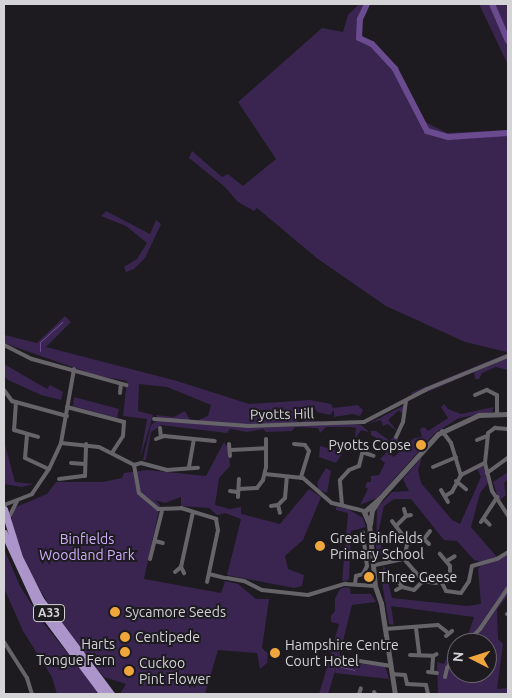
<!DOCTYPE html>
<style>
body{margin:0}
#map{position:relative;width:512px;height:698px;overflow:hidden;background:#1d1b20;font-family:Ubuntu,sans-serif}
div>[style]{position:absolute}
.green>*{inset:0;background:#392550}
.stream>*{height:1px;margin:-0.5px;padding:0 0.5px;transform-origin:0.5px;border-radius:0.5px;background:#6b4b8f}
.river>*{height:6px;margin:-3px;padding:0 3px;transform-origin:3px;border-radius:3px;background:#6b4b8f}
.minor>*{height:4px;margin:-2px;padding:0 2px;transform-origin:2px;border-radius:2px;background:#666469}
.tertiary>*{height:5px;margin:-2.5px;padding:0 2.5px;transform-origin:2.5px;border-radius:2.5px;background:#666469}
.trunk>*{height:7px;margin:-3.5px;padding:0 3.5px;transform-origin:3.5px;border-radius:3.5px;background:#ac95ca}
.dots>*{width:14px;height:14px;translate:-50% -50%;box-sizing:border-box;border:2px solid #1d1b20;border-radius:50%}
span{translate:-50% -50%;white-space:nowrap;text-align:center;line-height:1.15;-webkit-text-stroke:4px #1d1b20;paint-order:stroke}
.shield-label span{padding:1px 4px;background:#1d1b20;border:1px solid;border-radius:4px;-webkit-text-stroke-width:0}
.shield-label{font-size:12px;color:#d4d3d6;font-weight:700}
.street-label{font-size:14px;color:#d4d3d6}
.poi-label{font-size:14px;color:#d4d3d6}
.right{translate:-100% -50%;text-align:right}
.left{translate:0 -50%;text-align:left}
.park-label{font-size:14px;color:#d1affd}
.frame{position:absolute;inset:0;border:5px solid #d4d3d6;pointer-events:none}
.north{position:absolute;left:447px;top:633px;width:50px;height:50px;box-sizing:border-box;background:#1d1b20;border:1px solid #666569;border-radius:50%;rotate:275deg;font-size:14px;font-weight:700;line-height:20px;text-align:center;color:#d4d3d6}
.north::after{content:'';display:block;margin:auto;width:18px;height:22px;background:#efa73d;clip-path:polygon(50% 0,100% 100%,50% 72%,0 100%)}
</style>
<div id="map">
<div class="green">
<div style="clip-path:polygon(359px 4px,369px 4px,365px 8px,359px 36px,382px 52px,425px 122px,447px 133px,508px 130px,507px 352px,465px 342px,386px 306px,318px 259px,257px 208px,254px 211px,238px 202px,224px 186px,189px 158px,192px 151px,222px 177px,228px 174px,243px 186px,276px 159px,238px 102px,322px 28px,343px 32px,348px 15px)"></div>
<div style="clip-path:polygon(479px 4px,490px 4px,495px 12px,491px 4px,508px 4px,508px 65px)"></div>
<div style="clip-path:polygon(106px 211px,150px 234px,156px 220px,161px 224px,145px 258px,134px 269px,126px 272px,124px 267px,137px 259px,147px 243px,126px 226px,101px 216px)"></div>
<div style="clip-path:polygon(65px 316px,71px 322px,46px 347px,177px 381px,249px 404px,310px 400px,331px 404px,333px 408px,358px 405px,363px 410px,360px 416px,353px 414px,334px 417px,334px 410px,330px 415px,317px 412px,314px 406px,293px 414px,299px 423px,306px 420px,361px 425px,369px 432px,361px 430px,355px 439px,356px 428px,351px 427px,326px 427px,320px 433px,318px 428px,295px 427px,292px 431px,266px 432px,263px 429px,247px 432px,230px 429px,227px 433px,161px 425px,151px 432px,146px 460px,143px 460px,151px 425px,158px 420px,156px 415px,174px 417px,185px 411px,190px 420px,196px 421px,208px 416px,211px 405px,167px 387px,139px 384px,138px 411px,153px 415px,140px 459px,147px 419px,123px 416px,127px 381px,95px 375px,4px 343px,4px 335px,37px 343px)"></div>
<div style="clip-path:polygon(508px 353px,508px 370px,496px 367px,482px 373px,479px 379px,475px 379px,474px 372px,430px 391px,413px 396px,411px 393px)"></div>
<div style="clip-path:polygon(4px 364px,47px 389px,50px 385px,63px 392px,61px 400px,41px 395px,8px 380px,4px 376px)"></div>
<div style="clip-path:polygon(74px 397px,119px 409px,117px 418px,73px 406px)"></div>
<div style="clip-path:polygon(444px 404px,448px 409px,461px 414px,494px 407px,492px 412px,459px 418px,435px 433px,377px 498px,360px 505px,368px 489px,365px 487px,367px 482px,371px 482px,371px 476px,379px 475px,385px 463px,380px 459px,388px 451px,389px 445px,371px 435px,371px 431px,376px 431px,390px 441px,395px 435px,398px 437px,398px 447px,391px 455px,394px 457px,414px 438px,422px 437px,420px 429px,424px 427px,428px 431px,448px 418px,441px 407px)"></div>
<div style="clip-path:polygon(405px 405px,402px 414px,399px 410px,388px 420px,398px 432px,388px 424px,383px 426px,381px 420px,368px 424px)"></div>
<div style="clip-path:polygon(4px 441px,15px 482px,33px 484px,22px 487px,4px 484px)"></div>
<div style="clip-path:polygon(224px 442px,229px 450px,230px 466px,219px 478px,215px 505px,229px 509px,241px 507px,241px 514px,280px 524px,309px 489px,321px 497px,303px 540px,285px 556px,288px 569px,304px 575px,302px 586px,294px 588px,227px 575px,241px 519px,225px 513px,217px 515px,209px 508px,181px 506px,181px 497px,165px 503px,155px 500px,160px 505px,144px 579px,221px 593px,225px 581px,238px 584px,256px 599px,269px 599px,262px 648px,268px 654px,267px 663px,260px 669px,257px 653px,218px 650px,205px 694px,120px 694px,126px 684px,104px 677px,61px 625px,28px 569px,11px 523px,12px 514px,16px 507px,47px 494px,56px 482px,103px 482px,122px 478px,124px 473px,147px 470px,206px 476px)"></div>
<div style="clip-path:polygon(320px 446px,343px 452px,336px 463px,319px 457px)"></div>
<div style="clip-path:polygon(422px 457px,418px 470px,421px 483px,452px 520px,460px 524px,481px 477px,477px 468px,484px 464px,488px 483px,480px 493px,471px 527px,496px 556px,500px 559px,508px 554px,508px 595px,497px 609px,498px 639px,503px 644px,497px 689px,508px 688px,508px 694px,438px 694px,437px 662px,444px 664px,450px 650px,457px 646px,457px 673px,487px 673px,487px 643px,459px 643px,469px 632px,474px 617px,391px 606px,394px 625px,389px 624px,381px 576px,384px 565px,392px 598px,467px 606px,481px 604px,478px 568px,485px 563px,474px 560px,457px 541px,444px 540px,411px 499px,394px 499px,384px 506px,379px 529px,380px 539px,384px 539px,381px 544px,383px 559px,376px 548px,377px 508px,392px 492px,409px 491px,403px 479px)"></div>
<div style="clip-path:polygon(326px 468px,331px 471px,327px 493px,319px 490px,317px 483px)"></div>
<div style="clip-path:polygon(508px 472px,508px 479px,504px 483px,506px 495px,499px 501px,493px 482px)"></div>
<div style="clip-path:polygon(336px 507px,348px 509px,363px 518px,366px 527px,351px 531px,349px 580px,342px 581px,348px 513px,336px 510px)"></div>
<div style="clip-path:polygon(4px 549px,20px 586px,44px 624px,101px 694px,57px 694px,52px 677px,23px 631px,4px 588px)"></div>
<div style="clip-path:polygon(345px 587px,350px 588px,351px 594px,371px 594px,376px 602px,352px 605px,339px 657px,332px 656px,331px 652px,339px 624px,331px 622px,331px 616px,335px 611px,335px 599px,340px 589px)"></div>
<div style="clip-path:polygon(329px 661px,385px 666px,389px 679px,335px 673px,336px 668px,328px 694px,319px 694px)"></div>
</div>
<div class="stream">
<div style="left:40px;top:351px;width:9px;rotate:-90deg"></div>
<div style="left:40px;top:342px;width:30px;rotate:-42deg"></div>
<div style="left:329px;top:665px;width:6px"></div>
<div style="left:339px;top:666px;width:16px;rotate:15deg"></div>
</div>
<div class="river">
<div style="left:367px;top:4px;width:17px;rotate:115deg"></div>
<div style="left:360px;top:19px;width:19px;rotate:93deg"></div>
<div style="left:359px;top:38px;width:14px;rotate:25deg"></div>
<div style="left:372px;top:44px;width:34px;rotate:47deg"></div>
<div style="left:395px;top:69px;width:70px;rotate:62.7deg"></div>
<div style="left:427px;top:131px;width:22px;rotate:16deg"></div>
<div style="left:448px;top:137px;width:60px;rotate:-3.8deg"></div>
<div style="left:492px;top:4px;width:40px;rotate:66.6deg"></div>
</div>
<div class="minor">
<div style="left:4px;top:345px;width:31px;rotate:27deg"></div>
<div style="left:32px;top:359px;width:98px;rotate:15.5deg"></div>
<div style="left:4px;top:390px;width:14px;rotate:54deg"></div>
<div style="left:12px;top:401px;width:57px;rotate:15.3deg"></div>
<div style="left:120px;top:393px;width:9px;rotate:-84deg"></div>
<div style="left:475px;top:395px;width:13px;rotate:-23deg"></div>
<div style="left:487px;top:390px;width:11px;rotate:27deg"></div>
<div style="left:497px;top:395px;width:19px;rotate:90deg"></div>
<div style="left:16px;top:402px;width:28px;rotate:94deg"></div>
<div style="left:14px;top:430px;width:25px;rotate:16deg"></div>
<div style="left:67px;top:407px;width:59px;rotate:14.7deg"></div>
<div style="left:124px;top:422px;width:14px;rotate:94deg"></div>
<div style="left:123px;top:436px;width:20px;rotate:123deg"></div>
<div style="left:154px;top:419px;width:95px;rotate:4.2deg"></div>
<div style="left:249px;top:426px;width:115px;rotate:-2deg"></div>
<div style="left:364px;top:422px;width:71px;rotate:-27.6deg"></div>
<div style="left:427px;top:389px;width:87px;rotate:-22.2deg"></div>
<div style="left:160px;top:428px;width:9px;rotate:84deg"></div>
<div style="left:442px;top:431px;width:15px;rotate:53deg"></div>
<div style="left:451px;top:443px;width:34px;rotate:73deg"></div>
<div style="left:461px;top:475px;width:27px;rotate:-27deg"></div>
<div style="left:485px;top:463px;width:29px;rotate:76deg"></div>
<div style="left:492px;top:491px;width:30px;rotate:57deg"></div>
<div style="left:27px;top:435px;width:23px;rotate:95deg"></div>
<div style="left:25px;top:458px;width:26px;rotate:25deg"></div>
<div style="left:396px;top:437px;width:17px;rotate:-65deg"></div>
<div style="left:403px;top:422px;width:21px;rotate:-82deg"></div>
<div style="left:156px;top:439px;width:9px;rotate:-21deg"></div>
<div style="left:164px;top:436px;width:51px;rotate:5.6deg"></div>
<div style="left:477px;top:440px;width:11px;rotate:-22deg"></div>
<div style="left:61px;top:443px;width:38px;rotate:6deg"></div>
<div style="left:99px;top:447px;width:39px;rotate:27deg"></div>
<div style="left:229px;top:444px;width:12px;rotate:85deg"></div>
<div style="left:294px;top:444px;width:11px;rotate:5deg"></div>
<div style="left:305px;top:445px;width:7px;rotate:56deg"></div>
<div style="left:309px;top:451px;width:28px;rotate:107deg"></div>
<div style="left:231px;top:450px;width:35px;rotate:-3deg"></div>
<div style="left:365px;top:453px;width:9px;rotate:18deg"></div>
<div style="left:71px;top:463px;width:14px;rotate:4deg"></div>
<div style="left:485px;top:463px;width:30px;rotate:-84deg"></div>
<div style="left:488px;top:433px;width:9px;rotate:-36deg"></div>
<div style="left:495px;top:428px;width:13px;rotate:4deg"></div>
<div style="left:134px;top:465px;width:28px;rotate:80deg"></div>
<div style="left:139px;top:493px;width:25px;rotate:40deg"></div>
<div style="left:158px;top:509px;width:23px;rotate:-2deg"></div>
<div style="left:181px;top:508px;width:37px;rotate:17deg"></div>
<div style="left:216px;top:519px;width:11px;rotate:80deg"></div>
<div style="left:218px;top:530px;width:53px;rotate:101.9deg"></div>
<div style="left:134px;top:465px;width:7px;rotate:-16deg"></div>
<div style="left:141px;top:463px;width:27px;rotate:15deg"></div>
<div style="left:167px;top:470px;width:31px;rotate:-4deg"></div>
<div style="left:189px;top:467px;width:27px;rotate:-80deg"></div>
<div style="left:433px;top:467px;width:25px;rotate:-23deg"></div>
<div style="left:487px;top:473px;width:26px;rotate:-36deg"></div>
<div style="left:265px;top:474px;width:38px;rotate:6deg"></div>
<div style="left:303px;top:478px;width:38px;rotate:41deg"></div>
<div style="left:332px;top:503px;width:33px;rotate:14deg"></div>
<div style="left:59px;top:479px;width:26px;rotate:-7deg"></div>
<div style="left:85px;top:476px;width:32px;rotate:-88deg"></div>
<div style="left:456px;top:481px;width:13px;rotate:39deg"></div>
<div style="left:239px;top:489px;width:18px;rotate:-3deg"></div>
<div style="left:257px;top:488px;width:10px;rotate:-53deg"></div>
<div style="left:263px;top:480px;width:13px;rotate:-77deg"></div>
<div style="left:266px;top:467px;width:28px;rotate:-90deg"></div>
<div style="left:441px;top:490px;width:14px;rotate:60deg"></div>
<div style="left:230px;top:491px;width:7px;rotate:8deg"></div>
<div style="left:445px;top:496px;width:8px;rotate:-30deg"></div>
<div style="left:452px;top:492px;width:19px;rotate:-62deg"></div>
<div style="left:238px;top:497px;width:18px;rotate:-87deg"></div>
<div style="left:4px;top:505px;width:30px;rotate:-21deg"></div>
<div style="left:32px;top:494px;width:30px;rotate:-56deg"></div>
<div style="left:49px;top:469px;width:29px;rotate:-65deg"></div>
<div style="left:61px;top:443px;width:75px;rotate:-80deg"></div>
<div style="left:278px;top:505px;width:8px;rotate:76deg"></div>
<div style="left:342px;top:505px;width:25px;rotate:-95deg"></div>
<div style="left:340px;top:480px;width:13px;rotate:-48deg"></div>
<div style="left:349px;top:470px;width:11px;rotate:-22deg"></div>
<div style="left:359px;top:466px;width:16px;rotate:-76deg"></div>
<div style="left:271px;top:506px;width:7px;rotate:-8deg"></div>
<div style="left:278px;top:505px;width:10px;rotate:-45deg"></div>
<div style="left:285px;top:498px;width:21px;rotate:-85deg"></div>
<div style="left:404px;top:509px;width:7px;rotate:74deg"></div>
<div style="left:406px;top:516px;width:5px;rotate:-11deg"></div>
<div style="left:8px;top:519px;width:20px;rotate:-63deg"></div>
<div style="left:484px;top:519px;width:8px;rotate:45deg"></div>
<div style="left:392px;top:521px;width:21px;rotate:53deg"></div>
<div style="left:405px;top:538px;width:19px;rotate:3deg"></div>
<div style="left:481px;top:522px;width:30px;rotate:-57deg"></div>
<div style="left:396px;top:526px;width:14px;rotate:-45deg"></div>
<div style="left:408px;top:540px;width:19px;rotate:102deg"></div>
<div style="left:404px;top:559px;width:29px;rotate:49deg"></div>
<div style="left:423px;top:581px;width:13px;rotate:9deg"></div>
<div style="left:436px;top:583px;width:17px;rotate:-33deg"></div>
<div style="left:450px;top:574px;width:8px;rotate:-90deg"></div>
<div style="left:450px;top:566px;width:16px;rotate:-130deg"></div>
<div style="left:155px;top:541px;width:8px;rotate:14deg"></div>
<div style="left:429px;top:544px;width:7px;rotate:-135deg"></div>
<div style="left:424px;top:539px;width:10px;rotate:-53deg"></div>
<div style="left:150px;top:559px;width:49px;rotate:-76deg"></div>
<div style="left:447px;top:561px;width:9px;rotate:-32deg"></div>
<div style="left:375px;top:565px;width:30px;rotate:-12deg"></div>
<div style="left:181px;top:567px;width:56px;rotate:-77.7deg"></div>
<div style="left:175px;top:572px;width:8px;rotate:-40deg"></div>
<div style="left:181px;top:567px;width:7px;rotate:63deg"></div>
<div style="left:209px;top:574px;width:16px;rotate:14deg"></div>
<div style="left:227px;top:578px;width:17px;rotate:10deg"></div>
<div style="left:244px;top:581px;width:20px;rotate:27deg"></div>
<div style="left:262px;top:590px;width:46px;rotate:6.2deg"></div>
<div style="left:308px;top:595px;width:39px;rotate:-17deg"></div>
<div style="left:345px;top:584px;width:30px;rotate:4deg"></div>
<div style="left:441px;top:581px;width:11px;rotate:63deg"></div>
<div style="left:446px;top:591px;width:15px;rotate:8deg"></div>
<div style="left:461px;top:593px;width:14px;rotate:-56deg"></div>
<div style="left:469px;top:581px;width:15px;rotate:-79deg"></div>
<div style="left:472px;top:566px;width:26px;rotate:-16deg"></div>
<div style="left:497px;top:559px;width:13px;rotate:-32deg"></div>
<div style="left:355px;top:584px;width:8px;rotate:-83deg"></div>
<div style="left:356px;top:576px;width:7px;rotate:-16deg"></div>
<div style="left:363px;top:574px;width:9px;rotate:-63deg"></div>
<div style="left:367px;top:566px;width:34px;rotate:-97deg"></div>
<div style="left:402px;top:587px;width:12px;rotate:14deg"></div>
<div style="left:414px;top:590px;width:13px;rotate:-45deg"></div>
<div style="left:396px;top:590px;width:7px;rotate:-27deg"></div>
<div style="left:402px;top:587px;width:7px;rotate:-124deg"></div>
<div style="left:507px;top:614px;width:1px;rotate:45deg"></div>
<div style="left:416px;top:628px;width:26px;rotate:83deg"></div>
<div style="left:385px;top:629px;width:53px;rotate:-4.3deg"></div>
<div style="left:438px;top:625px;width:11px;rotate:38deg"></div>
<div style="left:446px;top:636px;width:8px;rotate:-40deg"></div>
<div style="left:4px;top:642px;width:43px;rotate:57.4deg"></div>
<div style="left:27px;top:678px;width:17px;rotate:73deg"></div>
<div style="left:466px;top:643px;width:20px;rotate:-45deg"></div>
<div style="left:480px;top:629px;width:50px;rotate:-55.7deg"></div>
<div style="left:410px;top:655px;width:23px;rotate:2deg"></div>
<div style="left:433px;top:656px;width:4px;rotate:-27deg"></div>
<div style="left:340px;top:658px;width:52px;rotate:8.9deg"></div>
<div style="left:428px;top:672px;width:9px;rotate:6deg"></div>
<div style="left:432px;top:672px;width:16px;rotate:-86deg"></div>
<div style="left:392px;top:674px;width:13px;rotate:4deg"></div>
<div style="left:405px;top:675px;width:9px;rotate:77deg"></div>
<div style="left:407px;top:684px;width:19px;rotate:3deg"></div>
<div style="left:426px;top:685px;width:9px;rotate:77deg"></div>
<div style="left:445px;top:677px;width:9px;rotate:-77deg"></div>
<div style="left:447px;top:668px;width:18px;rotate:-56deg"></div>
<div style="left:374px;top:692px;width:2px;rotate:63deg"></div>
<div style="left:359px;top:694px;width:6px;rotate:-72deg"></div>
</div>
<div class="tertiary">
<div style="left:380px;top:498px;width:21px;rotate:139deg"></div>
<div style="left:364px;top:512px;width:13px;rotate:67deg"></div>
<div style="left:369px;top:524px;width:62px;rotate:84.5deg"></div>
<div style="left:375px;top:586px;width:18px;rotate:71deg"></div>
<div style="left:381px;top:603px;width:92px;rotate:81.3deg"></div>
<div style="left:370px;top:524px;width:14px;rotate:-82deg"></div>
<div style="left:372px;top:510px;width:14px;rotate:-56deg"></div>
<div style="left:380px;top:498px;width:86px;rotate:-47.8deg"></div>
<div style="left:438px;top:434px;width:45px;rotate:-24.9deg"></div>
<div style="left:479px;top:415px;width:29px;rotate:-2deg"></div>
</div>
<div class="trunk">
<div style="left:4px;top:509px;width:50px;rotate:72.6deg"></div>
<div style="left:19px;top:557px;width:47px;rotate:63.4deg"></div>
<div style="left:40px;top:599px;width:119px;rotate:53.2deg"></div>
<div style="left:4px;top:533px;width:81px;rotate:65.3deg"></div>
<div style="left:38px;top:607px;width:109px;rotate:53.2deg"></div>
</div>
<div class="dots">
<div style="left:421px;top:445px;background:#efa73d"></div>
<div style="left:320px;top:546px;background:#efa73d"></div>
<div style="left:369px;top:577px;background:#efa73d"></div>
<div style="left:115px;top:612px;background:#efa73d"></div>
<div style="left:125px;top:637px;background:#efa73d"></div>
<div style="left:125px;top:652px;background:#efa73d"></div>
<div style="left:275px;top:653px;background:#efa73d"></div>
<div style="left:129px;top:671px;background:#efa73d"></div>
</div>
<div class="shield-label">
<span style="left:49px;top:613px">A33</span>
</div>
<div class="street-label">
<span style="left:282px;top:414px;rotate:-1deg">Pyotts Hill</span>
</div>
<div class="poi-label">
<span class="right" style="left:411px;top:445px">Pyotts Copse</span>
<span class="left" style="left:330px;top:546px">Great Binfields<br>Primary School</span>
<span class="left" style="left:379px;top:577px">Three Geese</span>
<span class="left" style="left:125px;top:612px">Sycamore Seeds</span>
<span class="left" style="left:135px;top:637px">Centipede</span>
<span class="right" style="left:115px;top:652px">Harts<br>Tongue Fern</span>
<span class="left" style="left:285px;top:653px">Hampshire Centre<br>Court Hotel</span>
<span class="left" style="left:139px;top:671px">Cuckoo<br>Pint Flower</span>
</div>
<div class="park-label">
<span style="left:87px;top:547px">Binfields<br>Woodland Park</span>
</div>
<div class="frame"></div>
<div class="north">N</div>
</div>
